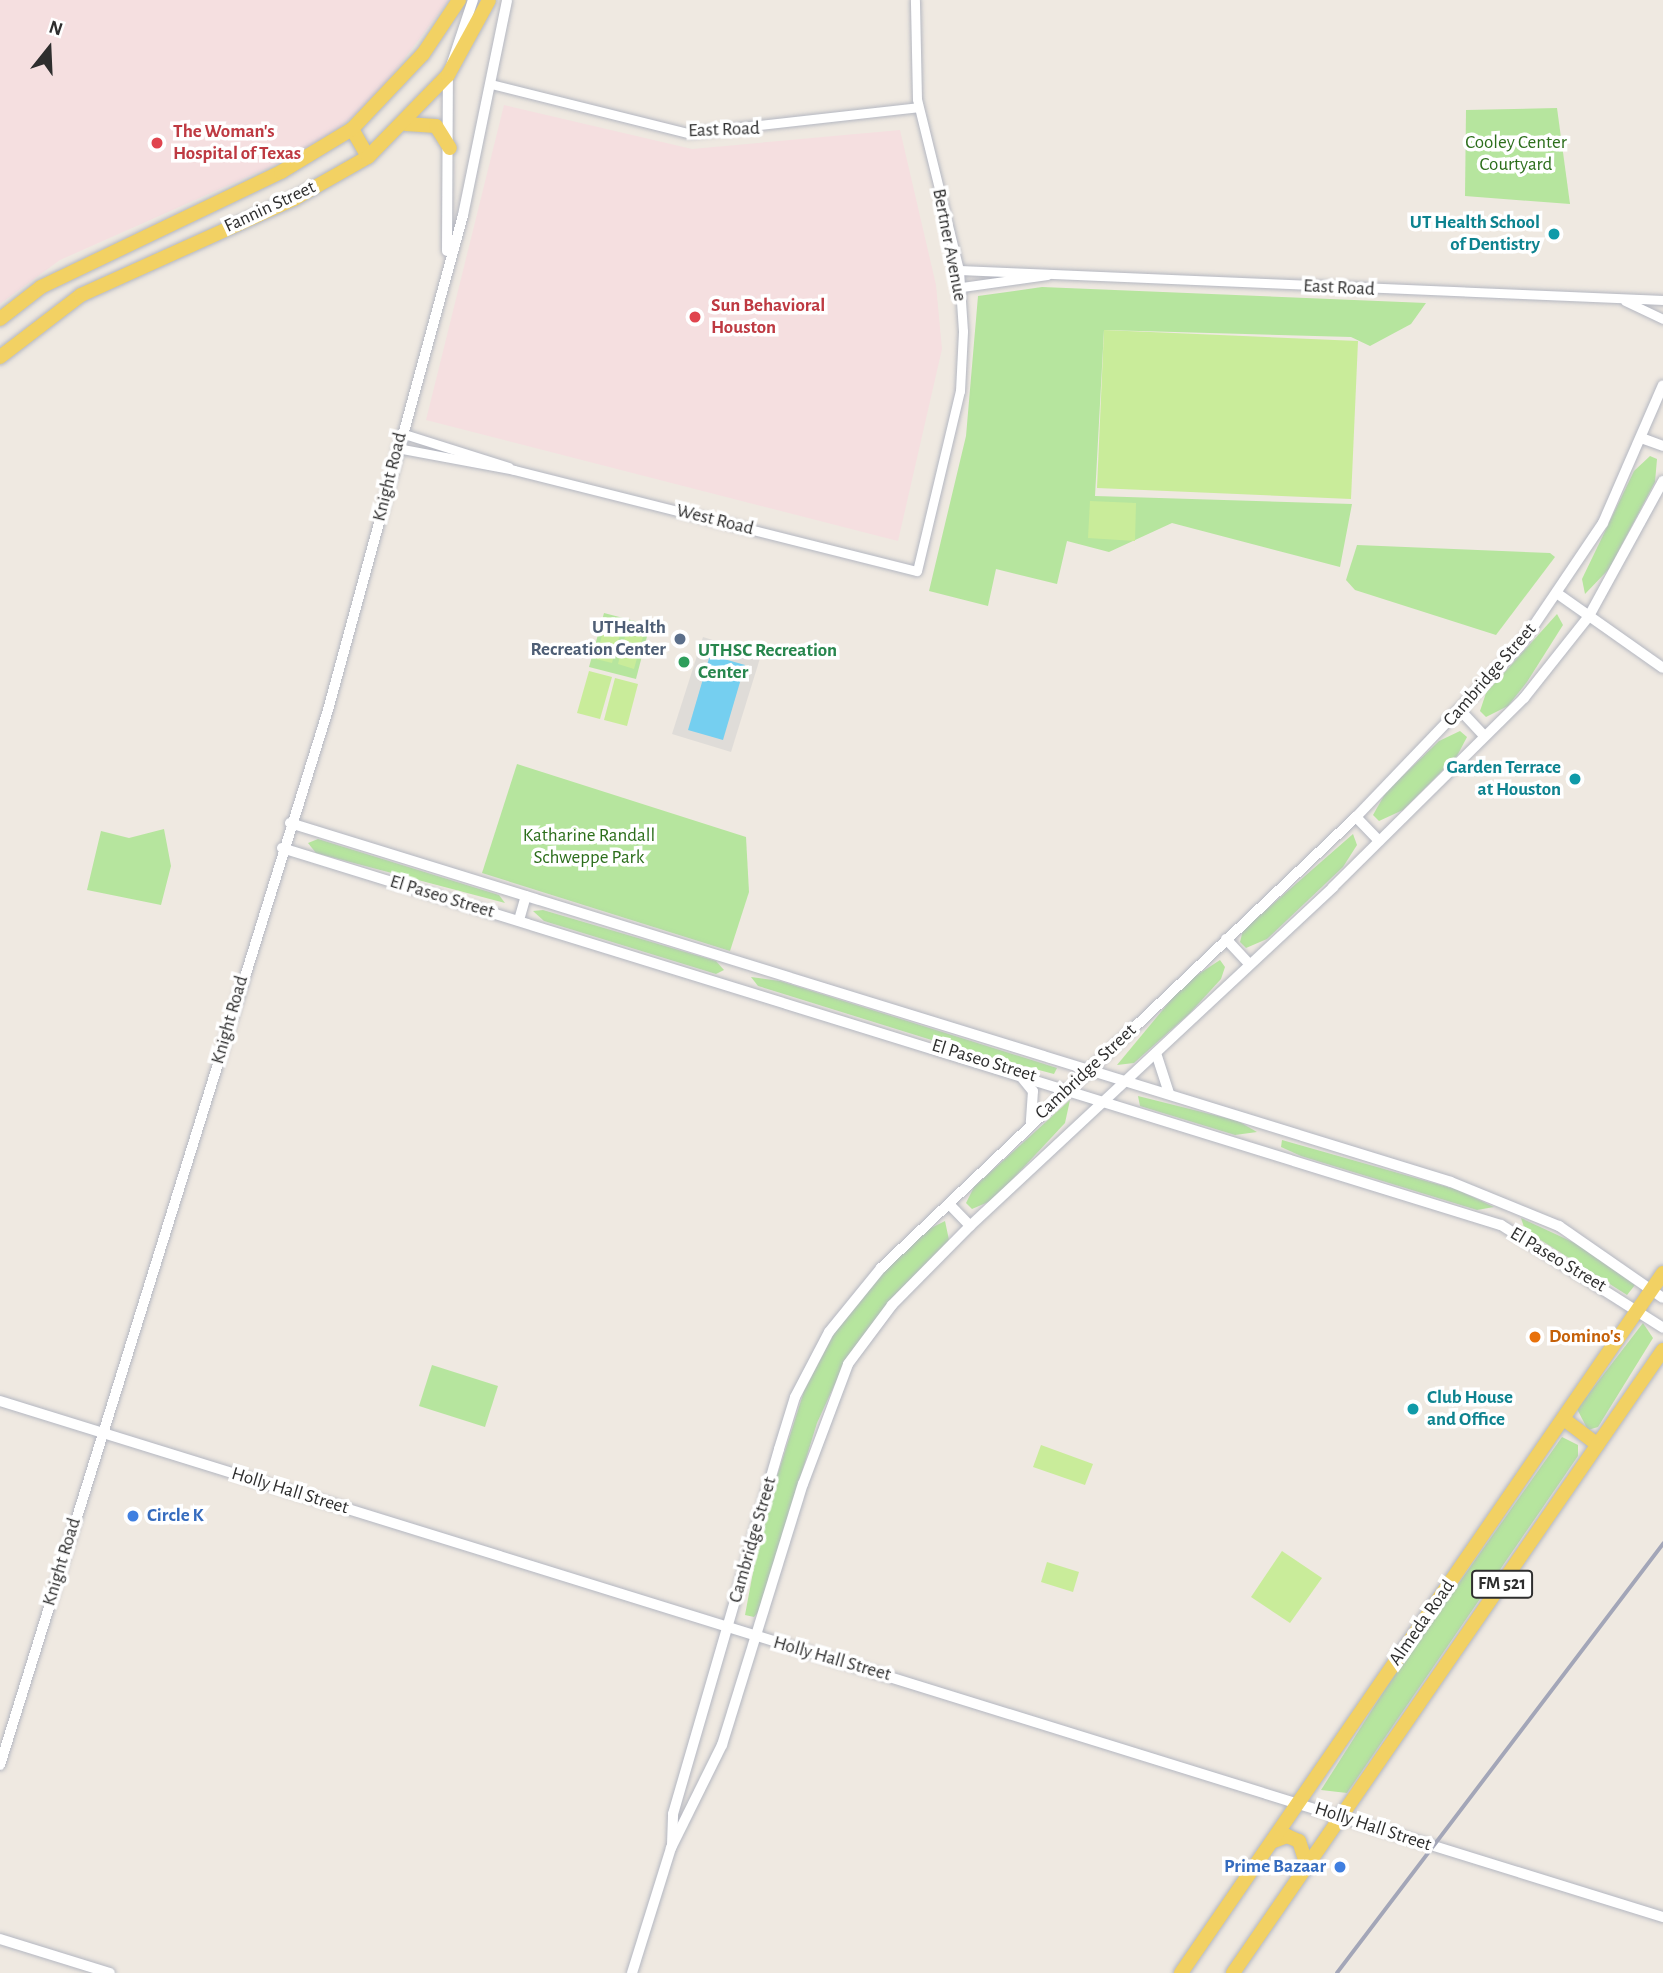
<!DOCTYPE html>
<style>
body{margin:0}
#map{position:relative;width:1663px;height:1973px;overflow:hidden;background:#efe9e1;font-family:"Alegreya Sans",sans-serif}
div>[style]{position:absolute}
.medical>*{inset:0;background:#f5dfe0}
.green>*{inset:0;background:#b6e59e}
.pitch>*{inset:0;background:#c9ec9a}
.plaza>*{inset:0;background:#dfdcd8}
.water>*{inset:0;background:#75cff0}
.roads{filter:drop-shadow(0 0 2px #b4b7c1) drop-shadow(0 0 2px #b4b7c1)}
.minor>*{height:9px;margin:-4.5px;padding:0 4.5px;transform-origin:4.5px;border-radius:4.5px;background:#fff}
.tertiary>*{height:10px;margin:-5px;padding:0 5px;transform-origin:5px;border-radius:5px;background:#fff}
.primary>*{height:14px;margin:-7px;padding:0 7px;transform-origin:7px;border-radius:7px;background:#f2d163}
.rail>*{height:3.5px;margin:-1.75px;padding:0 1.75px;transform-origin:1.75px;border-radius:1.75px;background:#a3a6b8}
.dots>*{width:19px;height:19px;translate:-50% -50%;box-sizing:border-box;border:4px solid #fff;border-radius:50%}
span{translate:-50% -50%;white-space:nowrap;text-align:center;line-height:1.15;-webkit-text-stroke:7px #fff;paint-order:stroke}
.shield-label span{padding:2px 5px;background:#fff;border:2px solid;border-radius:5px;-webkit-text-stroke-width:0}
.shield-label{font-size:18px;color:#2e2e2e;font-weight:700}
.street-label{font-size:19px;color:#2e2e2e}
.health-label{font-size:19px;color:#be3a42;font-weight:700}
.left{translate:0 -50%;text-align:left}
.park-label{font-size:19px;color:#2c6e1b}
.culture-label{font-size:19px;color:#0d838f;font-weight:700}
.right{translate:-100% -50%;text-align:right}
.service-label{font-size:19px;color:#4e5e75;font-weight:700}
.leisure-label{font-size:19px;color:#27864d;font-weight:700}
.food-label{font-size:19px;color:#c56008;font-weight:700}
.shop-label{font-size:19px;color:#366cbe;font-weight:700}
.north{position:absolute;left:14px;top:14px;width:70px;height:70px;-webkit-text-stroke:5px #fff;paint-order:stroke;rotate:18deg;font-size:19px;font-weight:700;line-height:28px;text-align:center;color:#2e2e2e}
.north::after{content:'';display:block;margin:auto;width:24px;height:32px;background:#2e2e2e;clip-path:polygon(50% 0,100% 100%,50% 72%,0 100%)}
</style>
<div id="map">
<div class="medical">
<div style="clip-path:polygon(0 0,449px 0,373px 100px,339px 128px,290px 158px,60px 260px,0 304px)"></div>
<div style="clip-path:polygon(504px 105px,692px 149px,900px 130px,936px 285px,942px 349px,898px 541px,426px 420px)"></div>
</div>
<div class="green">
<div style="clip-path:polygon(1557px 108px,1570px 204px,1465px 196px,1466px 110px)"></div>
<div style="clip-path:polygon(1042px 287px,1426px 303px,1411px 324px,1370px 346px,1351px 337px,1104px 330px,1095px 496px,1352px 504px,1340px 567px,1172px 523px,1109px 552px,1067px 541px,1057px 584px,996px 569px,988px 606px,929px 591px,966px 436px,978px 296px)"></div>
<div style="clip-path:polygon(1650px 456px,1657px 459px,1655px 482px,1609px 569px,1585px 594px,1582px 579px,1634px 471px)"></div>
<div style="clip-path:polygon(1357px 545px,1550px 553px,1555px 557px,1496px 635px,1355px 590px,1346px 580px)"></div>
<div style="clip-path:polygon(604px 613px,650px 625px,636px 679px,589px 667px)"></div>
<div style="clip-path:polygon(1557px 614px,1563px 625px,1527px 682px,1508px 706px,1486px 717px,1480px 711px,1486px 693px)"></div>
<div style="clip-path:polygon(1460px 731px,1467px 737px,1457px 756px,1403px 810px,1379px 821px,1373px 815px,1386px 792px,1439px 741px)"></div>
<div style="clip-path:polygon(517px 764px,746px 837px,749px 892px,730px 951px,482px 873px)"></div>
<div style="clip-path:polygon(164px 829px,171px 866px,161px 905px,87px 890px,101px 831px,129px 838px)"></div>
<div style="clip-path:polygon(1353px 834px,1357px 845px,1343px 867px,1267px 939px,1246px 948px,1240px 942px,1243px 930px)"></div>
<div style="clip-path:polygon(318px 839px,499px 895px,505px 903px,316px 853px,308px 843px)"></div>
<div style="clip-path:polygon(543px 910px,716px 961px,724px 970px,716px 974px,544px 921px,533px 911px)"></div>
<div style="clip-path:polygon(1220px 960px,1225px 967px,1221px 979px,1190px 1013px,1134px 1063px,1117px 1065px,1185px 983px)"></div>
<div style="clip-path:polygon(751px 977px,780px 981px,1057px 1068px,1054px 1074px,970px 1052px,758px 986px)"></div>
<div style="clip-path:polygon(1138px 1096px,1238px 1121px,1257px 1132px,1235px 1135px,1140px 1106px)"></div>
<div style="clip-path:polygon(1070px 1100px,1065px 1123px,993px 1200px,972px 1209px,966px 1203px,974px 1187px)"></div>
<div style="clip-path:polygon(1282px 1140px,1458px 1190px,1494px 1207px,1477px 1210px,1301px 1156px,1281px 1147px)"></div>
<div style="clip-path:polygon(1521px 1218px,1577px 1244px,1635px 1285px,1627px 1295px,1525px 1230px)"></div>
<div style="clip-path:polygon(945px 1221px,949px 1240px,891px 1299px,845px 1362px,817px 1423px,759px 1611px,754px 1617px,745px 1615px,762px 1524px,804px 1391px,838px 1326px,876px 1279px,927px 1230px)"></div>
<div style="clip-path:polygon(1643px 1323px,1653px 1338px,1598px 1427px,1588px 1430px,1577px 1409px)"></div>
<div style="clip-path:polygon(432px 1365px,498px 1386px,485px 1427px,419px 1406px)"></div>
<div style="clip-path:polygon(1562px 1437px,1578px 1445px,1578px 1456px,1347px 1793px,1321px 1790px,1396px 1672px)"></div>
</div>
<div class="pitch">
<div style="clip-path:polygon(1104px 330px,1358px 341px,1351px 499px,1097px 488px)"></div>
<div style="clip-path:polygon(1090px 501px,1136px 503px,1135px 541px,1088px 538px)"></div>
<div style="clip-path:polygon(605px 623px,622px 627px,612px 663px,596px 659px)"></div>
<div style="clip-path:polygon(627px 629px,644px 633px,634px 669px,618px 664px)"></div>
<div style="clip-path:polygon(589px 671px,612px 677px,600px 719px,577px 713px)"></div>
<div style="clip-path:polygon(615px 678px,638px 684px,627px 726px,604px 720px)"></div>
<div style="clip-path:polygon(1041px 1445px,1093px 1464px,1085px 1485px,1033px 1467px)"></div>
<div style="clip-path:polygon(1282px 1551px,1322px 1578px,1290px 1623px,1251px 1597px)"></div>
<div style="clip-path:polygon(1047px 1562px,1079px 1572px,1073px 1592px,1041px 1582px)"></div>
</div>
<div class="plaza">
<div style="clip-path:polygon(703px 637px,761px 655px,731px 752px,672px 734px)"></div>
</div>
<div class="water">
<div style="clip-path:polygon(710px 655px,745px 665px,723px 740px,688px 730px)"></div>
</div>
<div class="roads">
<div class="minor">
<div style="left:491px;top:84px;width:203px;rotate:14deg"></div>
<div style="left:688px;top:133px;width:231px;rotate:-6.4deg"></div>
<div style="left:959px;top:270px;width:705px;rotate:2.44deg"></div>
<div style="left:962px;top:287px;width:86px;rotate:-8deg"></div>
<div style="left:1625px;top:301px;width:42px;rotate:25.3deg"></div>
<div style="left:401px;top:433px;width:113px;rotate:17.5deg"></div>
<div style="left:397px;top:448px;width:119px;rotate:10.6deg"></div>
<div style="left:514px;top:470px;width:415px;rotate:14.1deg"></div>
<div style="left:917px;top:571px;width:185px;rotate:-76.6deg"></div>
<div style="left:960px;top:391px;width:60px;rotate:-87.1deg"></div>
<div style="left:963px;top:331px;width:61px;rotate:-93.8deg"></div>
<div style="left:959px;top:270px;width:176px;rotate:-103.8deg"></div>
<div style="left:917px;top:99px;width:99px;rotate:-91.2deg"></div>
</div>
<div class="tertiary">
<div style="left:447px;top:251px;width:176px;rotate:-89.7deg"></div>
<div style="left:448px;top:75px;width:79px;rotate:-71.6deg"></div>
<div style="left:1644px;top:439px;width:20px;rotate:20deg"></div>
<div style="left:1558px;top:594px;width:128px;rotate:35.2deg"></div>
<div style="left:1461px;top:711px;width:34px;rotate:47deg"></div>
<div style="left:1356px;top:817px;width:33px;rotate:46deg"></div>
<div style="left:290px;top:823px;width:1215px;rotate:17.18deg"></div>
<div style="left:1451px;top:1182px;width:117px;rotate:22.2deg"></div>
<div style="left:1559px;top:1226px;width:126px;rotate:34.7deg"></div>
<div style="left:282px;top:848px;width:1276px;rotate:17.19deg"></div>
<div style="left:1501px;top:1225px;width:192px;rotate:32.4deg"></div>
<div style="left:519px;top:920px;width:25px;rotate:-74deg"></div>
<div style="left:1226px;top:939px;width:34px;rotate:47deg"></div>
<div style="left:1156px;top:1053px;width:42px;rotate:72deg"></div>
<div style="left:1019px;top:1074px;width:22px;rotate:51deg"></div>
<div style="left:1033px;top:1091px;width:31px;rotate:94deg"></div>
<div style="left:949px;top:1204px;width:30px;rotate:46deg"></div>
<div style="left:0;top:1401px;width:1741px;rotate:17.24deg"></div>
<div style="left:0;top:1765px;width:1105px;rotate:-72.73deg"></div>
<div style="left:328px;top:710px;width:513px;rotate:-74.74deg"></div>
<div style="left:463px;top:215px;width:219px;rotate:-78.4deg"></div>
<div style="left:672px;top:1845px;width:31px;rotate:-88deg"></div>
<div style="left:673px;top:1814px;width:380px;rotate:-73.8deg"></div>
<div style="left:779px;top:1449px;width:54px;rotate:-72.9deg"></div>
<div style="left:795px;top:1397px;width:73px;rotate:-62.4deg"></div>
<div style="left:829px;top:1332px;width:82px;rotate:-50.9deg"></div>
<div style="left:881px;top:1268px;width:655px;rotate:-43.52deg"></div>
<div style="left:1356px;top:817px;width:237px;rotate:-46.2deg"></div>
<div style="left:1520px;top:646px;width:148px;rotate:-56deg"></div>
<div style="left:1603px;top:523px;width:150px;rotate:-66.5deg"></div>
<div style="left:0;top:1939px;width:115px;rotate:17.2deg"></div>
<div style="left:632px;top:1973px;width:131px;rotate:-72.7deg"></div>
<div style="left:671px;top:1848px;width:115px;rotate:-63.7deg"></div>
<div style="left:722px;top:1745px;width:273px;rotate:-72.8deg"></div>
<div style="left:803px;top:1484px;width:128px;rotate:-69.4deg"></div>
<div style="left:848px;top:1364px;width:74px;rotate:-53.3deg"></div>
<div style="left:892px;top:1305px;width:111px;rotate:-45.4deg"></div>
<div style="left:970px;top:1226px;width:497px;rotate:-43deg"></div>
<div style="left:1333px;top:887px;width:269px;rotate:-44.7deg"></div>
<div style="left:1524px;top:698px;width:105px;rotate:-51.6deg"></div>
<div style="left:1589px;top:616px;width:154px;rotate:-61.3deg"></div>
</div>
<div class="primary">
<div style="left:406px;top:124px;width:30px;rotate:4deg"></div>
<div style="left:436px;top:126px;width:26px;rotate:58deg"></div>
<div style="left:352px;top:129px;width:32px;rotate:60deg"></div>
<div style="left:0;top:319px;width:52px;rotate:-38deg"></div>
<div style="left:41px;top:287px;width:266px;rotate:-25.6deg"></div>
<div style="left:281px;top:172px;width:83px;rotate:-31.2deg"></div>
<div style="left:352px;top:129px;width:103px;rotate:-46.6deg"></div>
<div style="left:423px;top:54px;width:65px;rotate:-56.3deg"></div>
<div style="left:0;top:357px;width:102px;rotate:-37.4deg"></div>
<div style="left:81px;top:295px;width:234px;rotate:-24.3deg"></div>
<div style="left:294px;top:199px;width:85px;rotate:-29.6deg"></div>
<div style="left:368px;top:157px;width:115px;rotate:-45.7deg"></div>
<div style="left:448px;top:75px;width:85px;rotate:-61.3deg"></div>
<div style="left:1565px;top:1420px;width:41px;rotate:37.1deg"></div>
<div style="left:1274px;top:1841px;width:14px;rotate:-21deg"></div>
<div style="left:1287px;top:1836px;width:13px;rotate:23deg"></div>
<div style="left:1299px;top:1841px;width:26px;rotate:72deg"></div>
<div style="left:1181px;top:1973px;width:850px;rotate:-55.45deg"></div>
<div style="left:1233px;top:1973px;width:757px;rotate:-55.39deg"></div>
</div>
</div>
<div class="rail">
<div style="left:1337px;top:1973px;width:539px;rotate:-52.77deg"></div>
</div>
<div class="dots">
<div style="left:157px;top:143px;background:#e0444e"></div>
<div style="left:1554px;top:234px;background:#0f9aa8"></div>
<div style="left:695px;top:317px;background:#e0444e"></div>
<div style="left:680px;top:639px;background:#5c6f8a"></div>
<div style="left:684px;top:662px;background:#2e9e5b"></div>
<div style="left:1575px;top:779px;background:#0f9aa8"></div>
<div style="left:1535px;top:1337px;background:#e8710a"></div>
<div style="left:1413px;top:1409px;background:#0f9aa8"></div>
<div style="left:133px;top:1516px;background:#3f7fe0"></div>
<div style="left:1340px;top:1867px;background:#3f7fe0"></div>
</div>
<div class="shield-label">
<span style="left:1502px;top:1584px">FM 521</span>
</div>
<div class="street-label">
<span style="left:724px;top:130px;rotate:-2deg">East Road</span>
<span style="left:270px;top:207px;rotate:-25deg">Fannin Street</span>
<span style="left:949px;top:245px;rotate:79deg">Bertner Avenue</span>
<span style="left:1339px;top:288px;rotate:3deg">East Road</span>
<span style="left:390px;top:477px;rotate:-76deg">Knight Road</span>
<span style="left:715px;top:520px;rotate:14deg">West Road</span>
<span style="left:1490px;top:675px;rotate:-49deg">Cambridge Street</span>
<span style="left:442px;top:897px;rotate:17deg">El Paseo Street</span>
<span style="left:230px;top:1020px;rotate:-74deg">Knight Road</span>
<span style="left:984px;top:1061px;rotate:17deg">El Paseo Street</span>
<span style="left:1086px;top:1072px;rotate:-43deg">Cambridge Street</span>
<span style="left:1558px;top:1260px;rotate:31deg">El Paseo Street</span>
<span style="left:290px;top:1491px;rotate:17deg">Holly Hall Street</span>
<span style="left:753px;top:1540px;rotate:-74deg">Cambridge Street</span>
<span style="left:62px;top:1562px;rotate:-73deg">Knight Road</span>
<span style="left:1422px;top:1623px;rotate:-55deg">Almeda Road</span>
<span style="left:832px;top:1659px;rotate:16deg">Holly Hall Street</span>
<span style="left:1373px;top:1827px;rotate:18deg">Holly Hall Street</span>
</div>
<div class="health-label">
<span class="left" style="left:173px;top:143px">The Woman's<br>Hospital of Texas</span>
<span class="left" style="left:711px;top:317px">Sun Behavioral<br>Houston</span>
</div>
<div class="park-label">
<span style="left:1516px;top:154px">Cooley Center<br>Courtyard</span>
<span style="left:589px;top:847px">Katharine Randall<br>Schweppe Park</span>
</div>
<div class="culture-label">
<span class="right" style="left:1540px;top:234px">UT Health School<br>of Dentistry</span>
<span class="right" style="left:1561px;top:779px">Garden Terrace<br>at Houston</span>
<span class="left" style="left:1427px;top:1409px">Club House<br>and Office</span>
</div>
<div class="service-label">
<span class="right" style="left:666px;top:639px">UTHealth<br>Recreation Center</span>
</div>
<div class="leisure-label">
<span class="left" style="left:698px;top:662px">UTHSC Recreation<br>Center</span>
</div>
<div class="food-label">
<span class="left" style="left:1549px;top:1337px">Domino's</span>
</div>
<div class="shop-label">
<span class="left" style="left:147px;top:1516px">Circle K</span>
<span class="right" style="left:1326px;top:1867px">Prime Bazaar</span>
</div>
<div class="north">N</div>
</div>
